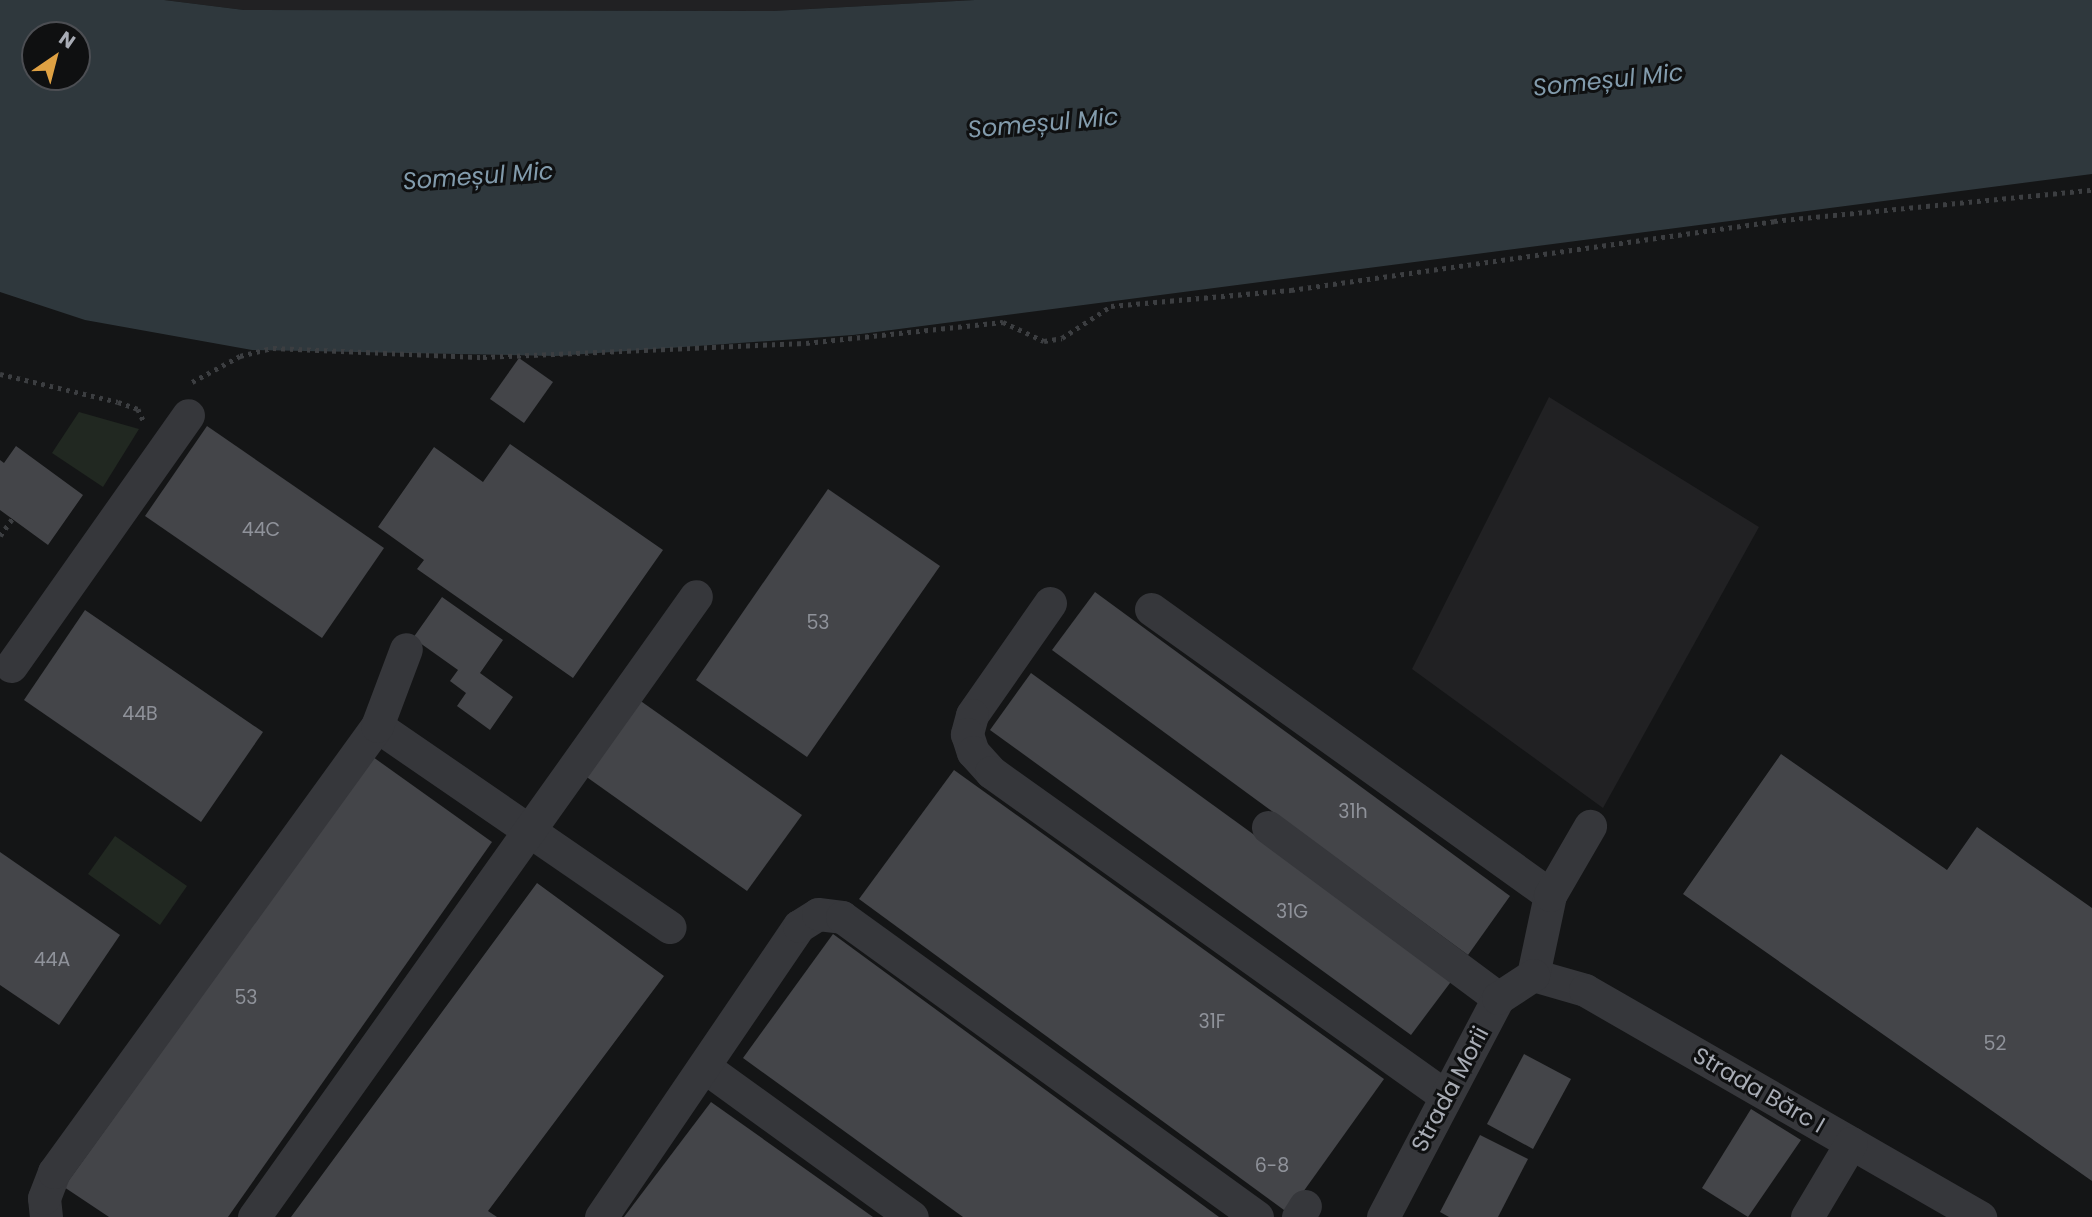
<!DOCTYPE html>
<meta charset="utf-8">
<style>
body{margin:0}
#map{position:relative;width:2092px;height:1217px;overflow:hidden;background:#141516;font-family:Poppins,sans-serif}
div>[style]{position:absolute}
.built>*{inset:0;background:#212123}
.green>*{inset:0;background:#212821}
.water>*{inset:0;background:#2f383d}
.building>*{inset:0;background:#444549}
.path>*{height:4.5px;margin-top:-2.25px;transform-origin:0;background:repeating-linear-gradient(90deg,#3c3e41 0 3.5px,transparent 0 8.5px)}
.minor>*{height:33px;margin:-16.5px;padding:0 16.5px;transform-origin:16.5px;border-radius:16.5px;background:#36373b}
span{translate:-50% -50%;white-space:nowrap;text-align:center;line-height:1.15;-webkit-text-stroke:6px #0f1011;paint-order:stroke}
.number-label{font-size:19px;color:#8f929a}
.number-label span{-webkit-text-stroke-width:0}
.street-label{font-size:23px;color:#a8acb5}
.water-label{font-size:24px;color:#829bac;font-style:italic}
.north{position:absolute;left:21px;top:21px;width:70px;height:70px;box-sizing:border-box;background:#0f1011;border:2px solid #4c4e53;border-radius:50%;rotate:35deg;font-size:19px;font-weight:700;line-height:28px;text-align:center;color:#a8acb5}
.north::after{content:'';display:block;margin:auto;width:24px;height:32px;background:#dfa143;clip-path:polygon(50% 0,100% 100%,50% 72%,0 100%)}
</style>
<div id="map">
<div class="built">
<div style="clip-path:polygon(164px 0,975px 0,773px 11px,244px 10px)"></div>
<div style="clip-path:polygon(1549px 397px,1759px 527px,1603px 808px,1412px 669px)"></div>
</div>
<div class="green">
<div style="clip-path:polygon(79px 412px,139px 429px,103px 487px,52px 453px)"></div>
<div style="clip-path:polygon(115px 836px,187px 886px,160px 925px,88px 874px)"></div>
</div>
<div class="water">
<div style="clip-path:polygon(evenodd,0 0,164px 0,244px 10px,773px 11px,975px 0,2092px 0,2092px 174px,853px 335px,556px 356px,252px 350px,85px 320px,0 292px,0 0,35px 35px,77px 35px,77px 77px,35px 77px,35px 35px)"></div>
</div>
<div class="building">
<div style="clip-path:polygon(519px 358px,553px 382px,524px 423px,490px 399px)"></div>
<div style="clip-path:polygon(207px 426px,384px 548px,322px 638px,145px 516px)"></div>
<div style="clip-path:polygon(510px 444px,663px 550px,573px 678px,417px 569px,424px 560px,378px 527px,434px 447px,483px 482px)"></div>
<div style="clip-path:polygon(16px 446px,83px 495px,48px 545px,0 510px,0 460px,4px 463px)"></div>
<div style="clip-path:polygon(828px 489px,940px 566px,807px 757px,696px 680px)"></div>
<div style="clip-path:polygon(1095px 592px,1510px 896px,1468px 955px,1052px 650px)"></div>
<div style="clip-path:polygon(442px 597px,503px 640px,480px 673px,513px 697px,490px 730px,457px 706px,466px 693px,450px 681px,458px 670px,413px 638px)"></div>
<div style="clip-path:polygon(85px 610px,263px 732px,201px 822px,24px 700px)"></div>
<div style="clip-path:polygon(1031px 673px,1453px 979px,1411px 1035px,990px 730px)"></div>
<div style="clip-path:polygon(635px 697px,802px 815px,747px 891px,581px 773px)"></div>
<div style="clip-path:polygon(1781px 754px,1947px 870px,1977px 827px,2092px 908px,2092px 1181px,1683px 894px)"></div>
<div style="clip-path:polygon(373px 757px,492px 842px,228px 1217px,109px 1217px,64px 1187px)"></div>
<div style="clip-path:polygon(954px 770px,1384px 1079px,1288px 1213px,859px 899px)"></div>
<div style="clip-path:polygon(0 852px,120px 935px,59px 1025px,0 985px)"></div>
<div style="clip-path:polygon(537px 883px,664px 976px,488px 1211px,497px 1217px,291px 1217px)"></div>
<div style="clip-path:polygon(833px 934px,1219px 1217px,963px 1217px,743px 1058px)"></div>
<div style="clip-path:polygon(1524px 1054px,1571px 1079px,1533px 1149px,1487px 1124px)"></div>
<div style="clip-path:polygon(711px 1102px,873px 1217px,624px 1217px)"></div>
<div style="clip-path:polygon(1751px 1109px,1801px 1140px,1748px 1217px,1702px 1188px)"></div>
<div style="clip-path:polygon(1480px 1135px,1528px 1159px,1498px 1217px,1449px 1217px,1440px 1212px)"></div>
</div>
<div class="path">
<div style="left:0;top:374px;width:121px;rotate:13.3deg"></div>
<div style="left:118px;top:402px;width:21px;rotate:19deg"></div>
<div style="left:138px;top:409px;width:14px;rotate:65deg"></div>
<div style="left:192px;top:382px;width:55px;rotate:-28.4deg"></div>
<div style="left:240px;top:356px;width:34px;rotate:-14deg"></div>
<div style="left:273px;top:348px;width:210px;rotate:2.5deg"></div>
<div style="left:483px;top:357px;width:323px;rotate:-2.5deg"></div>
<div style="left:806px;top:343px;width:198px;rotate:-6.1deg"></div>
<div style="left:1003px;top:322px;width:45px;rotate:24.9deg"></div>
<div style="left:1044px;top:341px;width:18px;rotate:-9deg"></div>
<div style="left:1062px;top:338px;width:59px;rotate:-33.1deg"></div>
<div style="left:1111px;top:306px;width:181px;rotate:-5.1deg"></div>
<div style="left:1291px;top:290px;width:488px;rotate:-8.1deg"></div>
<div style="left:1774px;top:221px;width:320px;rotate:-5.6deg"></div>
<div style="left:0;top:536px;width:21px;rotate:-55deg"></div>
</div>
<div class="minor">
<div style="left:1050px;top:603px;width:136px;rotate:124.9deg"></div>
<div style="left:972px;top:715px;width:20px;rotate:105deg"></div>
<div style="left:967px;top:734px;width:19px;rotate:72deg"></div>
<div style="left:973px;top:752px;width:27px;rotate:48deg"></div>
<div style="left:991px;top:772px;width:556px;rotate:35.49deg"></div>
<div style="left:1151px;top:609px;width:491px;rotate:35.6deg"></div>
<div style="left:11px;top:666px;width:307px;rotate:-54.8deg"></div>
<div style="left:377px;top:726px;width:355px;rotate:34.5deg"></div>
<div style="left:1268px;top:827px;width:287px;rotate:36.6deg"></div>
<div style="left:1533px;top:975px;width:54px;rotate:16.1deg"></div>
<div style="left:1585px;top:990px;width:456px;rotate:29.9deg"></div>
<div style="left:1533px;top:975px;width:82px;rotate:-78deg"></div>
<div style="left:1550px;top:895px;width:80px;rotate:-59.9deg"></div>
<div style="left:706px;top:1068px;width:254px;rotate:35.9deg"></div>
<div style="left:46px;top:1217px;width:19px;rotate:-96deg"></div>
<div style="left:44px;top:1198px;width:28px;rotate:-69deg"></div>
<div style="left:54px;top:1172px;width:551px;rotate:-54.09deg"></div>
<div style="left:377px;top:726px;width:82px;rotate:-69.4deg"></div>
<div style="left:254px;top:1217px;width:762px;rotate:-54.56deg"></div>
<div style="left:601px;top:1217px;width:352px;rotate:-55.8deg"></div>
<div style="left:799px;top:926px;width:22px;rotate:-32deg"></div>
<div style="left:818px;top:914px;width:24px;rotate:7deg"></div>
<div style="left:842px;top:917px;width:512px;rotate:35.86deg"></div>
<div style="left:1298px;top:1217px;width:13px;rotate:-58deg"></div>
<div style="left:1383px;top:1217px;width:247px;rotate:-62.3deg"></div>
<div style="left:1498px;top:998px;width:42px;rotate:-33.3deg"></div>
<div style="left:1807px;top:1217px;width:86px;rotate:-59.3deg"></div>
</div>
<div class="number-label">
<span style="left:261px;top:530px">44C</span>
<span style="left:818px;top:623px">53</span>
<span style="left:140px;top:714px">44B</span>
<span style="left:1353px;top:812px">31h</span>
<span style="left:1292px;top:912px">31G</span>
<span style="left:52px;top:960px">44A</span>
<span style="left:246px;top:998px">53</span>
<span style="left:1212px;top:1022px">31F</span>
<span style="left:1995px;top:1044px">52</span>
<span style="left:1272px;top:1166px">6-8</span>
</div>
<div class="street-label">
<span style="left:1450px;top:1089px;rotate:-62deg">Strada Morii</span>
<span style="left:1759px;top:1090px;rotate:30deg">Strada Bărc I</span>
</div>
<div class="water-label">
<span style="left:1608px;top:80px;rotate:-6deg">Someșul Mic</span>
<span style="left:1043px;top:123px;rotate:-5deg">Someșul Mic</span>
<span style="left:478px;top:176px;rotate:-4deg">Someșul Mic</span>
</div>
<div class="north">N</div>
</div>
